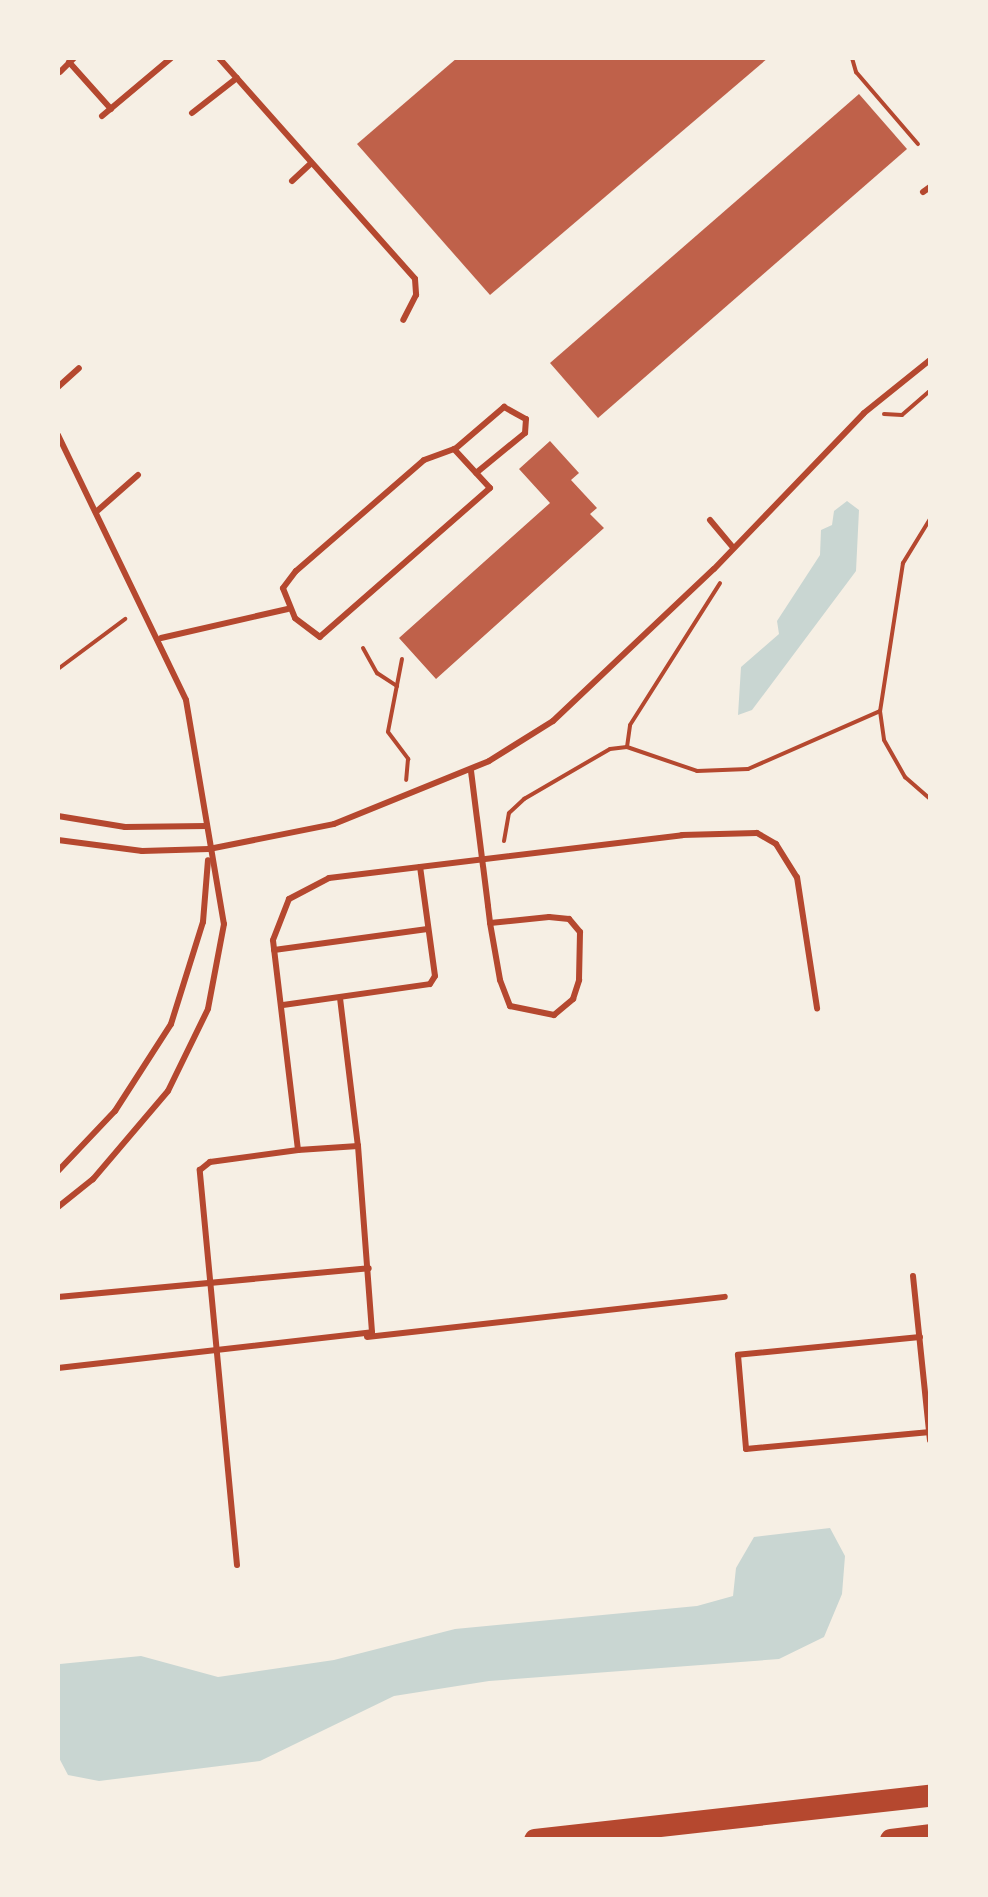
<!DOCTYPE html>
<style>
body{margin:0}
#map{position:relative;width:988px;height:1897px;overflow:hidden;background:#f6efe4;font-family:Bitter,serif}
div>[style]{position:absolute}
.water>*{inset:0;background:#c9d6d2}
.building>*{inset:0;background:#bf614a}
.path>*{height:4px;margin:-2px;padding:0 2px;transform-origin:2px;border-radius:2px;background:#b5482f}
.service>*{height:6px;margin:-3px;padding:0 3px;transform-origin:3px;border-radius:3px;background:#b5482f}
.trunk>*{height:22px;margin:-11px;padding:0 11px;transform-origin:11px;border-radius:11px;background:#b5482f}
span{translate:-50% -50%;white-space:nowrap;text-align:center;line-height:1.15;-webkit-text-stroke:8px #f6efe4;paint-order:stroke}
.frame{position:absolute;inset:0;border:60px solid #f6efe4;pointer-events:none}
</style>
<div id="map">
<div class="water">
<div style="clip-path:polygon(847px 501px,859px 510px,856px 571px,752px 710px,738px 715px,741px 667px,779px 634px,777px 621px,820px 555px,821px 530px,832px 525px,834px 511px)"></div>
<div style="clip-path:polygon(830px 1528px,845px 1556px,842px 1594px,824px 1637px,779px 1659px,489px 1681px,394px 1696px,260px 1761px,99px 1781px,68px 1775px,58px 1756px,60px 1664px,141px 1656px,218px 1677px,334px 1660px,455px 1629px,697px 1606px,733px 1596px,736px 1568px,754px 1537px)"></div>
</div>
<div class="building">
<div style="clip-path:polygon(457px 58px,768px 58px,490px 295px,357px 144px)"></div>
<div style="clip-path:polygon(859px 94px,907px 149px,598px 418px,550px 363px)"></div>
<div style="clip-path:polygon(550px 441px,579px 473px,571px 480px,597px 508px,590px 514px,604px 528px,436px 679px,399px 638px,550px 503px,519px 469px)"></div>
</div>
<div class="path">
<div style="left:852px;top:58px;width:15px;rotate:74deg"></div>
<div style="left:856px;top:72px;width:95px;rotate:49.3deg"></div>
<div style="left:884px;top:414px;width:18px;rotate:3deg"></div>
<div style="left:902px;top:415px;width:37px;rotate:-41deg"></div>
<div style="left:930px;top:519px;width:52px;rotate:121.5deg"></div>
<div style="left:903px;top:563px;width:150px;rotate:98.8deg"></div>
<div style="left:880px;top:711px;width:29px;rotate:82deg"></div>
<div style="left:884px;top:740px;width:43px;rotate:60.4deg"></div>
<div style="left:905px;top:777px;width:33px;rotate:41deg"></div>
<div style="left:363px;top:648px;width:29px;rotate:61deg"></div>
<div style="left:377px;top:673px;width:24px;rotate:33deg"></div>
<div style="left:402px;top:659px;width:74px;rotate:100.9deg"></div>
<div style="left:388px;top:732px;width:34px;rotate:53deg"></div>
<div style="left:408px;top:759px;width:21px;rotate:95deg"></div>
<div style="left:58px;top:669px;width:84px;rotate:-36.7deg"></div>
<div style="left:627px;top:747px;width:22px;rotate:-82deg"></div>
<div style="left:630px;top:725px;width:168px;rotate:-57.6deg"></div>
<div style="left:504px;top:841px;width:28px;rotate:-80deg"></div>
<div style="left:509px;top:813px;width:21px;rotate:-43deg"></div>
<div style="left:524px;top:799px;width:99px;rotate:-30.2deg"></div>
<div style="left:610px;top:749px;width:17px;rotate:-7deg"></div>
<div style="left:627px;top:747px;width:74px;rotate:18.9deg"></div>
<div style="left:697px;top:771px;width:51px;rotate:-2.2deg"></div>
<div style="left:748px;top:769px;width:144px;rotate:-23.7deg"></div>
</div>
<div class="service">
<div style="left:219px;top:58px;width:295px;rotate:48.4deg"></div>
<div style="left:415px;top:279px;width:16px;rotate:86deg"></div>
<div style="left:416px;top:295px;width:28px;rotate:117deg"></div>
<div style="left:69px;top:62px;width:63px;rotate:48.2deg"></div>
<div style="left:60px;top:72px;width:20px;rotate:-45deg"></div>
<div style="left:192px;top:113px;width:57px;rotate:-37.9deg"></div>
<div style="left:102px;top:116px;width:90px;rotate:-40deg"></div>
<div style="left:292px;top:181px;width:26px;rotate:-43deg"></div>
<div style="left:923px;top:192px;width:9px;rotate:-36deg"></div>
<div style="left:58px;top:387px;width:28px;rotate:-42deg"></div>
<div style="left:58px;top:435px;width:294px;rotate:64.2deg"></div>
<div style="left:186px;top:700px;width:227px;rotate:80.4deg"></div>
<div style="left:224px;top:924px;width:86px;rotate:100.7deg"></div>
<div style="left:208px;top:1009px;width:91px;rotate:116deg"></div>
<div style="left:168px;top:1091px;width:116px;rotate:130.4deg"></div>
<div style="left:93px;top:1179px;width:45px;rotate:141.3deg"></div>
<div style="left:454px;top:449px;width:53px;rotate:47.3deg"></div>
<div style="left:490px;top:488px;width:226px;rotate:138.8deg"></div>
<div style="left:320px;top:637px;width:31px;rotate:-143deg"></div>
<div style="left:295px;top:618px;width:32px;rotate:-112deg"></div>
<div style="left:283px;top:588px;width:21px;rotate:-53deg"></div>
<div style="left:296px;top:571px;width:169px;rotate:-40.9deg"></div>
<div style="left:424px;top:460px;width:32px;rotate:-20deg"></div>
<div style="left:455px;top:449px;width:65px;rotate:-40.6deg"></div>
<div style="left:504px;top:407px;width:25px;rotate:29deg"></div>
<div style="left:526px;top:419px;width:14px;rotate:94deg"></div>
<div style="left:525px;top:433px;width:63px;rotate:140.8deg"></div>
<div style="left:96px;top:512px;width:56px;rotate:-41.4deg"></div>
<div style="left:710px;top:520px;width:35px;rotate:50deg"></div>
<div style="left:161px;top:638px;width:130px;rotate:-12.9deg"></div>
<div style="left:471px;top:771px;width:136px;rotate:82.8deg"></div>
<div style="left:488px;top:906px;width:17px;rotate:83deg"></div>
<div style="left:490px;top:923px;width:58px;rotate:80deg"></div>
<div style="left:500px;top:980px;width:28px;rotate:69deg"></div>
<div style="left:510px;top:1006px;width:45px;rotate:11.6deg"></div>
<div style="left:554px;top:1015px;width:25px;rotate:-40deg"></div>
<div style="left:573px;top:999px;width:20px;rotate:-72deg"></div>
<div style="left:579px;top:980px;width:48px;rotate:-88.8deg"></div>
<div style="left:580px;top:932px;width:17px;rotate:-130deg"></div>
<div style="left:569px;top:919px;width:20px;rotate:-174deg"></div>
<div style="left:549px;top:917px;width:59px;rotate:174.2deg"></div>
<div style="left:58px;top:816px;width:68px;rotate:9.3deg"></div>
<div style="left:125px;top:827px;width:82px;rotate:-0.7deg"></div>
<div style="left:58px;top:840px;width:85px;rotate:7.5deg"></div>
<div style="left:142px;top:851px;width:67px;rotate:-1.7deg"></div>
<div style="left:209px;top:849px;width:127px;rotate:-11.3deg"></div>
<div style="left:334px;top:824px;width:167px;rotate:-22.1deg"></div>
<div style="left:489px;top:761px;width:75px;rotate:-32deg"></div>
<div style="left:553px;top:721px;width:221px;rotate:-43.4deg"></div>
<div style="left:714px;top:569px;width:216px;rotate:-46.1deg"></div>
<div style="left:864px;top:413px;width:85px;rotate:-38.8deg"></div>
<div style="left:274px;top:950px;width:155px;rotate:-7.8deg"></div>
<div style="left:340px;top:998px;width:149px;rotate:83.1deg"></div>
<div style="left:283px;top:1005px;width:148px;rotate:-8.1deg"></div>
<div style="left:430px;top:984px;width:9px;rotate:-58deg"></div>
<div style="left:435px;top:976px;width:110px;rotate:-97.8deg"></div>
<div style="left:58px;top:1171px;width:83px;rotate:-46.5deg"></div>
<div style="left:115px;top:1111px;width:103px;rotate:-57.2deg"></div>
<div style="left:171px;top:1024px;width:107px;rotate:-72.6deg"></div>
<div style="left:203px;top:922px;width:62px;rotate:-85.4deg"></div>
<div style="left:913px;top:1276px;width:165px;rotate:84.1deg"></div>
<div style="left:58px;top:1297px;width:312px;rotate:-5.3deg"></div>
<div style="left:367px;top:1337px;width:360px;rotate:-6.4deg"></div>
<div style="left:920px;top:1337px;width:183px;rotate:174.4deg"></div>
<div style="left:738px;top:1355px;width:94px;rotate:85.1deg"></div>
<div style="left:746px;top:1449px;width:185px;rotate:-5.3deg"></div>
<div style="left:58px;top:1368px;width:316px;rotate:-6.5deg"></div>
<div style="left:372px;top:1332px;width:187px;rotate:-94.3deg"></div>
<div style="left:358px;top:1146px;width:60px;rotate:176.2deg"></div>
<div style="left:237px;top:1565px;width:397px;rotate:-95.4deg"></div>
<div style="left:200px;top:1170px;width:13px;rotate:-39deg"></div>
<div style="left:210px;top:1162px;width:89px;rotate:-7.8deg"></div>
<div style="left:298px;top:1150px;width:211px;rotate:-96.8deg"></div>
<div style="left:273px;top:940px;width:44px;rotate:-68.7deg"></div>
<div style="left:289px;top:899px;width:45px;rotate:-27.7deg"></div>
<div style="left:329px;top:878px;width:356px;rotate:-6.9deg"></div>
<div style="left:682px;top:835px;width:75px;rotate:-1.5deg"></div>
<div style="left:757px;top:833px;width:22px;rotate:30deg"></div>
<div style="left:776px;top:844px;width:39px;rotate:58deg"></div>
<div style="left:797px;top:877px;width:133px;rotate:81.3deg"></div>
</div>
<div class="trunk">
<div style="left:535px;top:1840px;width:397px;rotate:-6.4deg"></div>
<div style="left:891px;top:1840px;width:39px;rotate:-7deg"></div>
</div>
<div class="frame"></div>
</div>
